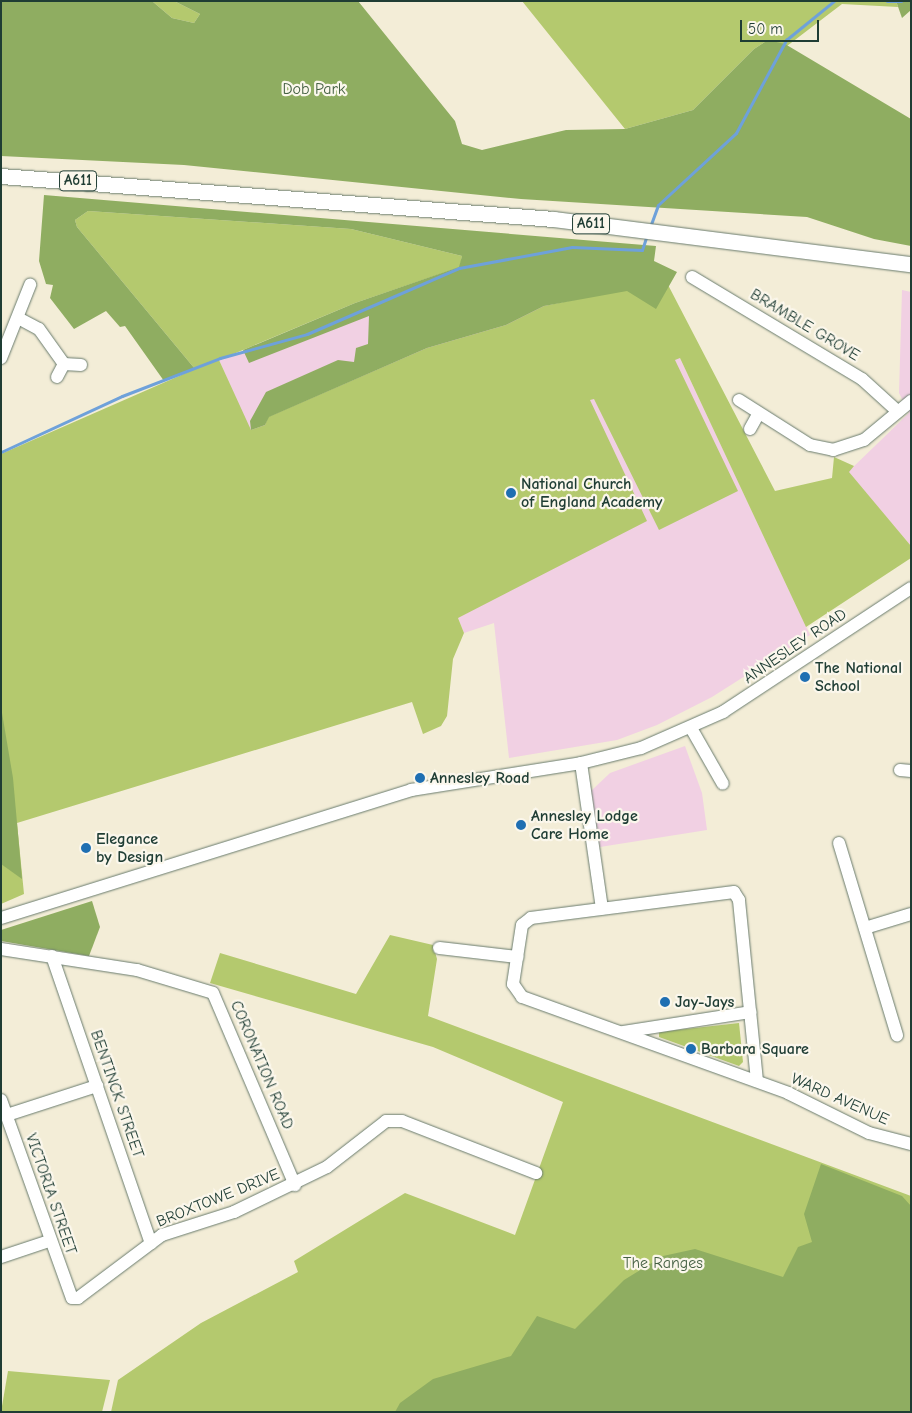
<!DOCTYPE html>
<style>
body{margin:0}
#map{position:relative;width:912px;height:1413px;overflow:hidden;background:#f3edd7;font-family:"Comic Neue",sans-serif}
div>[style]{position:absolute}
.built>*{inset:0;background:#f1d0e3}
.green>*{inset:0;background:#b4c96e}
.forest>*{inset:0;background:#8fad61}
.stream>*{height:3px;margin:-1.5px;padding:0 1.5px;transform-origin:1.5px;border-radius:1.5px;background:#6ea1da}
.roads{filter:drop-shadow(0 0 1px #697b6d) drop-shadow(0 0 1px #697b6d)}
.minor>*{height:12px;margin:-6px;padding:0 6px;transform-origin:6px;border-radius:6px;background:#fff}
.major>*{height:15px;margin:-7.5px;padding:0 7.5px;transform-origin:7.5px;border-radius:7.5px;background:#fff}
.dots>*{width:14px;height:14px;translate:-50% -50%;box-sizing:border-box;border:2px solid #fbf7ec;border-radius:50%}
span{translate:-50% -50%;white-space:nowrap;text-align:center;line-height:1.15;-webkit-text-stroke:4.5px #fbf7ec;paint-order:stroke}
.shield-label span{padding:1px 4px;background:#fbf7ec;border:1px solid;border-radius:4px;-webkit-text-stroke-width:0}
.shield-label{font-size:15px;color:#1f3d34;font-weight:700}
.park-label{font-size:16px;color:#446042}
.street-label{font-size:16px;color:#1f3d34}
.poi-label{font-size:16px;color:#1f3d34;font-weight:700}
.left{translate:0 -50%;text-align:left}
.frame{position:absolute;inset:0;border:2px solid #1f3d34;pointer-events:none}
.scale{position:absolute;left:740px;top:20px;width:79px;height:22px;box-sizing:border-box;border:2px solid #1f3d34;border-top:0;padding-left:6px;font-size:15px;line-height:18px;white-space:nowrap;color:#1f3d34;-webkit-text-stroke:4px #fbf7ec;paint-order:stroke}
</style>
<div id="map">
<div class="built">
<div style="clip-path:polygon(460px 267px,680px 358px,810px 635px,712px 697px,657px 725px,617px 740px,509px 758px,494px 623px,464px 633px,458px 618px,322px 593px,219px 360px)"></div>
<div style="clip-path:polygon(902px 290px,911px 292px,911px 546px,848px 472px,909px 413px,899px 393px)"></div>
<div style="clip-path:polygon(685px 746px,702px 793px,707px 830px,600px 847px,591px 791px,610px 773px)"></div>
</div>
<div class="green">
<div style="clip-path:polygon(152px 1px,174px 1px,200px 14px,194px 23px,172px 18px)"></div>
<div style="clip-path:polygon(522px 1px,896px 1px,898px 7px,842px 4px,787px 46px,768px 40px,754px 49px,693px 110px,625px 129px)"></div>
<div style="clip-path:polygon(88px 211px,351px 229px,462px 256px,460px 267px,355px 303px,219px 360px,251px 430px,265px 425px,268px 417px,427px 348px,506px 325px,544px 306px,666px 281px,775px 491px,832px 478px,834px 457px,854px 466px,849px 472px,911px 546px,911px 558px,806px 627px,680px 358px,675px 360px,738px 491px,659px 530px,594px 399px,590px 400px,647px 521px,458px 618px,464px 633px,453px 659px,447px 716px,441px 726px,423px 734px,412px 702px,17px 823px,24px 894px,1px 904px,1px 454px,195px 369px,77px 227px,75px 220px)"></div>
<div style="clip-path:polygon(390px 935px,433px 945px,437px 959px,428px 1016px,911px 1196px,911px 1412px,111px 1412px,118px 1380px,201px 1323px,298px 1272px,294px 1261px,405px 1193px,515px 1235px,563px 1102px,433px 1047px,210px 983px,220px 953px,356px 994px)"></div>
<div style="clip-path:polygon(739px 1023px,743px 1062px,739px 1066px,659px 1037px,659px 1032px)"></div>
<div style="clip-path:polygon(8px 1371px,110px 1380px,102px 1412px,1px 1412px)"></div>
</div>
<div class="forest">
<div style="clip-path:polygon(1px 1px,152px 1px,172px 18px,194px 23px,200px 14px,174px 1px,358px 1px,455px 121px,462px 144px,482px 150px,566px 130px,625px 129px,693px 110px,754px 49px,768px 40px,785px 44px,911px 119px,911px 246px,874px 239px,807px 217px,521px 199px,184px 165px,1px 156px)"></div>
<div style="clip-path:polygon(896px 1px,911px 1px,911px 10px,902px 18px)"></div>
<div style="clip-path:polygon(44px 195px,656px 246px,654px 261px,677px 272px,656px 309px,627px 291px,544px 306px,506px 325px,427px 348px,269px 417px,265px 425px,251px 430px,250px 421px,266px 392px,338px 360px,354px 362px,356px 348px,368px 344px,369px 316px,249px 363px,243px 350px,355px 303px,459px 267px,462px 256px,351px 229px,88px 211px,75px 220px,77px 227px,195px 369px,164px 381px,125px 326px,120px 327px,106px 311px,74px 329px,50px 298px,53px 285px,46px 284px,39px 261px)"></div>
<div style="clip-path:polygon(1px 707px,13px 778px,22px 879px,1px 864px)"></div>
<div style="clip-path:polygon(92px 901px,100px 927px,89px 956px,1px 941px,1px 930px)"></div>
<div style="clip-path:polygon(821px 1164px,902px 1196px,911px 1206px,911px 1412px,395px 1412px,400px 1403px,433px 1379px,511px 1356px,537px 1316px,575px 1329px,624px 1280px,663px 1256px,695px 1249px,783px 1277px,798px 1247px,812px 1242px,804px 1214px)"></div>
</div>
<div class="stream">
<div style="left:887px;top:1px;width:14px"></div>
<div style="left:650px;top:227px;width:23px;rotate:-70deg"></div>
<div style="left:658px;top:205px;width:106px;rotate:-42.7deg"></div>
<div style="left:736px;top:133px;width:106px;rotate:-61.7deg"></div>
<div style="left:786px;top:40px;width:62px;rotate:-39.1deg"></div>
<div style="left:1px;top:452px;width:133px;rotate:-24.8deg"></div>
<div style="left:122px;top:396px;width:105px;rotate:-21.2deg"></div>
<div style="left:220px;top:358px;width:90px;rotate:-15.4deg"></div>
<div style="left:307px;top:334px;width:166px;rotate:-23.5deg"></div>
<div style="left:459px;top:268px;width:115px;rotate:-10.5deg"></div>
<div style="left:572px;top:247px;width:70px;rotate:2.5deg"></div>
<div style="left:642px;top:250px;width:16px;rotate:-72deg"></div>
</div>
<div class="roads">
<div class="minor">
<div style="left:692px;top:277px;width:198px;rotate:31deg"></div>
<div style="left:862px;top:379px;width:45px;rotate:42.3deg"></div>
<div style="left:20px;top:319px;width:21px;rotate:28deg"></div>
<div style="left:39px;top:329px;width:43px;rotate:54.5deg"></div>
<div style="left:1px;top:358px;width:79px;rotate:-68.3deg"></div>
<div style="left:57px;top:377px;width:15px;rotate:-62deg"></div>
<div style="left:64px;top:364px;width:17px;rotate:3deg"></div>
<div style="left:739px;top:400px;width:84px;rotate:32.4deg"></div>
<div style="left:810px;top:445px;width:24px;rotate:12deg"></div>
<div style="left:833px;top:450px;width:33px;rotate:-18deg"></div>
<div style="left:864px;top:440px;width:61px;rotate:-39.7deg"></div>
<div style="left:750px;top:429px;width:18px;rotate:-61deg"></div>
<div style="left:691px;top:728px;width:64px;rotate:60.3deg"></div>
<div style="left:581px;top:763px;width:147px;rotate:81.8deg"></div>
<div style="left:900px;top:770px;width:11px;rotate:5deg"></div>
<div style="left:839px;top:843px;width:201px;rotate:73.2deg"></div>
<div style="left:1px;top:918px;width:430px;rotate:-17.3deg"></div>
<div style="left:411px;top:790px;width:172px;rotate:-9deg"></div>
<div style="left:581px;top:763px;width:62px;rotate:-14deg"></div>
<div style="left:641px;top:748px;width:90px;rotate:-23.7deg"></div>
<div style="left:723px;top:712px;width:225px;rotate:-33.4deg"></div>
<div style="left:865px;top:928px;width:48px;rotate:-16.9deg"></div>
<div style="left:439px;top:948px;width:79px;rotate:6.6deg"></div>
<div style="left:1px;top:949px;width:138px;rotate:8.8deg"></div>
<div style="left:137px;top:970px;width:79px;rotate:16.8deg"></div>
<div style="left:213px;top:993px;width:209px;rotate:66.9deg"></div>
<div style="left:52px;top:956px;width:304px;rotate:71deg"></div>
<div style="left:623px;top:1032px;width:129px;rotate:-8.9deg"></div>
<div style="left:757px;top:1081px;width:182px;rotate:-95.7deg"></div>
<div style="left:739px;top:900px;width:9px;rotate:-122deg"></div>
<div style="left:734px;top:892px;width:205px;rotate:172.7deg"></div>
<div style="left:531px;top:918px;width:11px;rotate:142deg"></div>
<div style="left:522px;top:925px;width:60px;rotate:98.7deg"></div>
<div style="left:513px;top:984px;width:16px;rotate:55deg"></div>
<div style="left:522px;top:997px;width:283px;rotate:19.8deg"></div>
<div style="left:788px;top:1093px;width:90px;rotate:26.3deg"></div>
<div style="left:869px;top:1133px;width:43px;rotate:14.7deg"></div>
<div style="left:1px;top:1100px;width:210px;rotate:70.3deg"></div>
<div style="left:72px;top:1298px;width:6px"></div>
<div style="left:78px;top:1298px;width:105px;rotate:-36.9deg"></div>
<div style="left:162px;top:1235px;width:76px;rotate:-17.7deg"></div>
<div style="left:234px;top:1212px;width:103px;rotate:-25.8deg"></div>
<div style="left:327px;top:1167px;width:75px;rotate:-37.9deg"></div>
<div style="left:386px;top:1121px;width:16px"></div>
<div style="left:402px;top:1121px;width:144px;rotate:21.2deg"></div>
<div style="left:7px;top:1115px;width:95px;rotate:-17.9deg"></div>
<div style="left:1px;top:1257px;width:51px;rotate:-18.4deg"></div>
</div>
<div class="major">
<div style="left:1px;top:176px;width:554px;rotate:4.45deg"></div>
<div style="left:553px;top:219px;width:361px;rotate:7.2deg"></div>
</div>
</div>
<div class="dots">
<div style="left:511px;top:493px;background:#1f6fb2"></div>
<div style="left:805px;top:677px;background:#1f6fb2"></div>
<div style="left:420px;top:778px;background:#1f6fb2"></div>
<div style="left:521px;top:825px;background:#1f6fb2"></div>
<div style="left:86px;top:848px;background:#1f6fb2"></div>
<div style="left:665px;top:1002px;background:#1f6fb2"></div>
<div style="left:691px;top:1049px;background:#1f6fb2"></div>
</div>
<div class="shield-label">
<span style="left:78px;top:181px">A611</span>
<span style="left:591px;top:224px">A611</span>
</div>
<div class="park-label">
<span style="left:314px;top:89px">Dob Park</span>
<span style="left:663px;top:1263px">The Ranges</span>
</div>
<div class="street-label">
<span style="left:805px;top:325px;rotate:31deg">BRAMBLE GROVE</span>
<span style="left:795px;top:646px;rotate:-34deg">ANNESLEY ROAD</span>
<span style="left:262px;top:1065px;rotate:67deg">CORONATION ROAD</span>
<span style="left:117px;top:1094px;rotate:71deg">BENTINCK STREET</span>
<span style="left:840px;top:1099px;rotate:24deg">WARD AVENUE</span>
<span style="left:51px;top:1194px;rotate:71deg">VICTORIA STREET</span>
<span style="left:218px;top:1198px;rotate:-22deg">BROXTOWE DRIVE</span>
</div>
<div class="poi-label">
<span class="left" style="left:521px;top:493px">National Church<br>of England Academy</span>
<span class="left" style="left:815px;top:677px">The National<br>School</span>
<span class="left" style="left:430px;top:778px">Annesley Road</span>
<span class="left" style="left:531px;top:825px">Annesley Lodge<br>Care Home</span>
<span class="left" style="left:96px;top:848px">Elegance<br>by Design</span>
<span class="left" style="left:675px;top:1002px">Jay-Jays</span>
<span class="left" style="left:701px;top:1049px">Barbara Square</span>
</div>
<div class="frame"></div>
<div class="scale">50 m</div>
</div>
